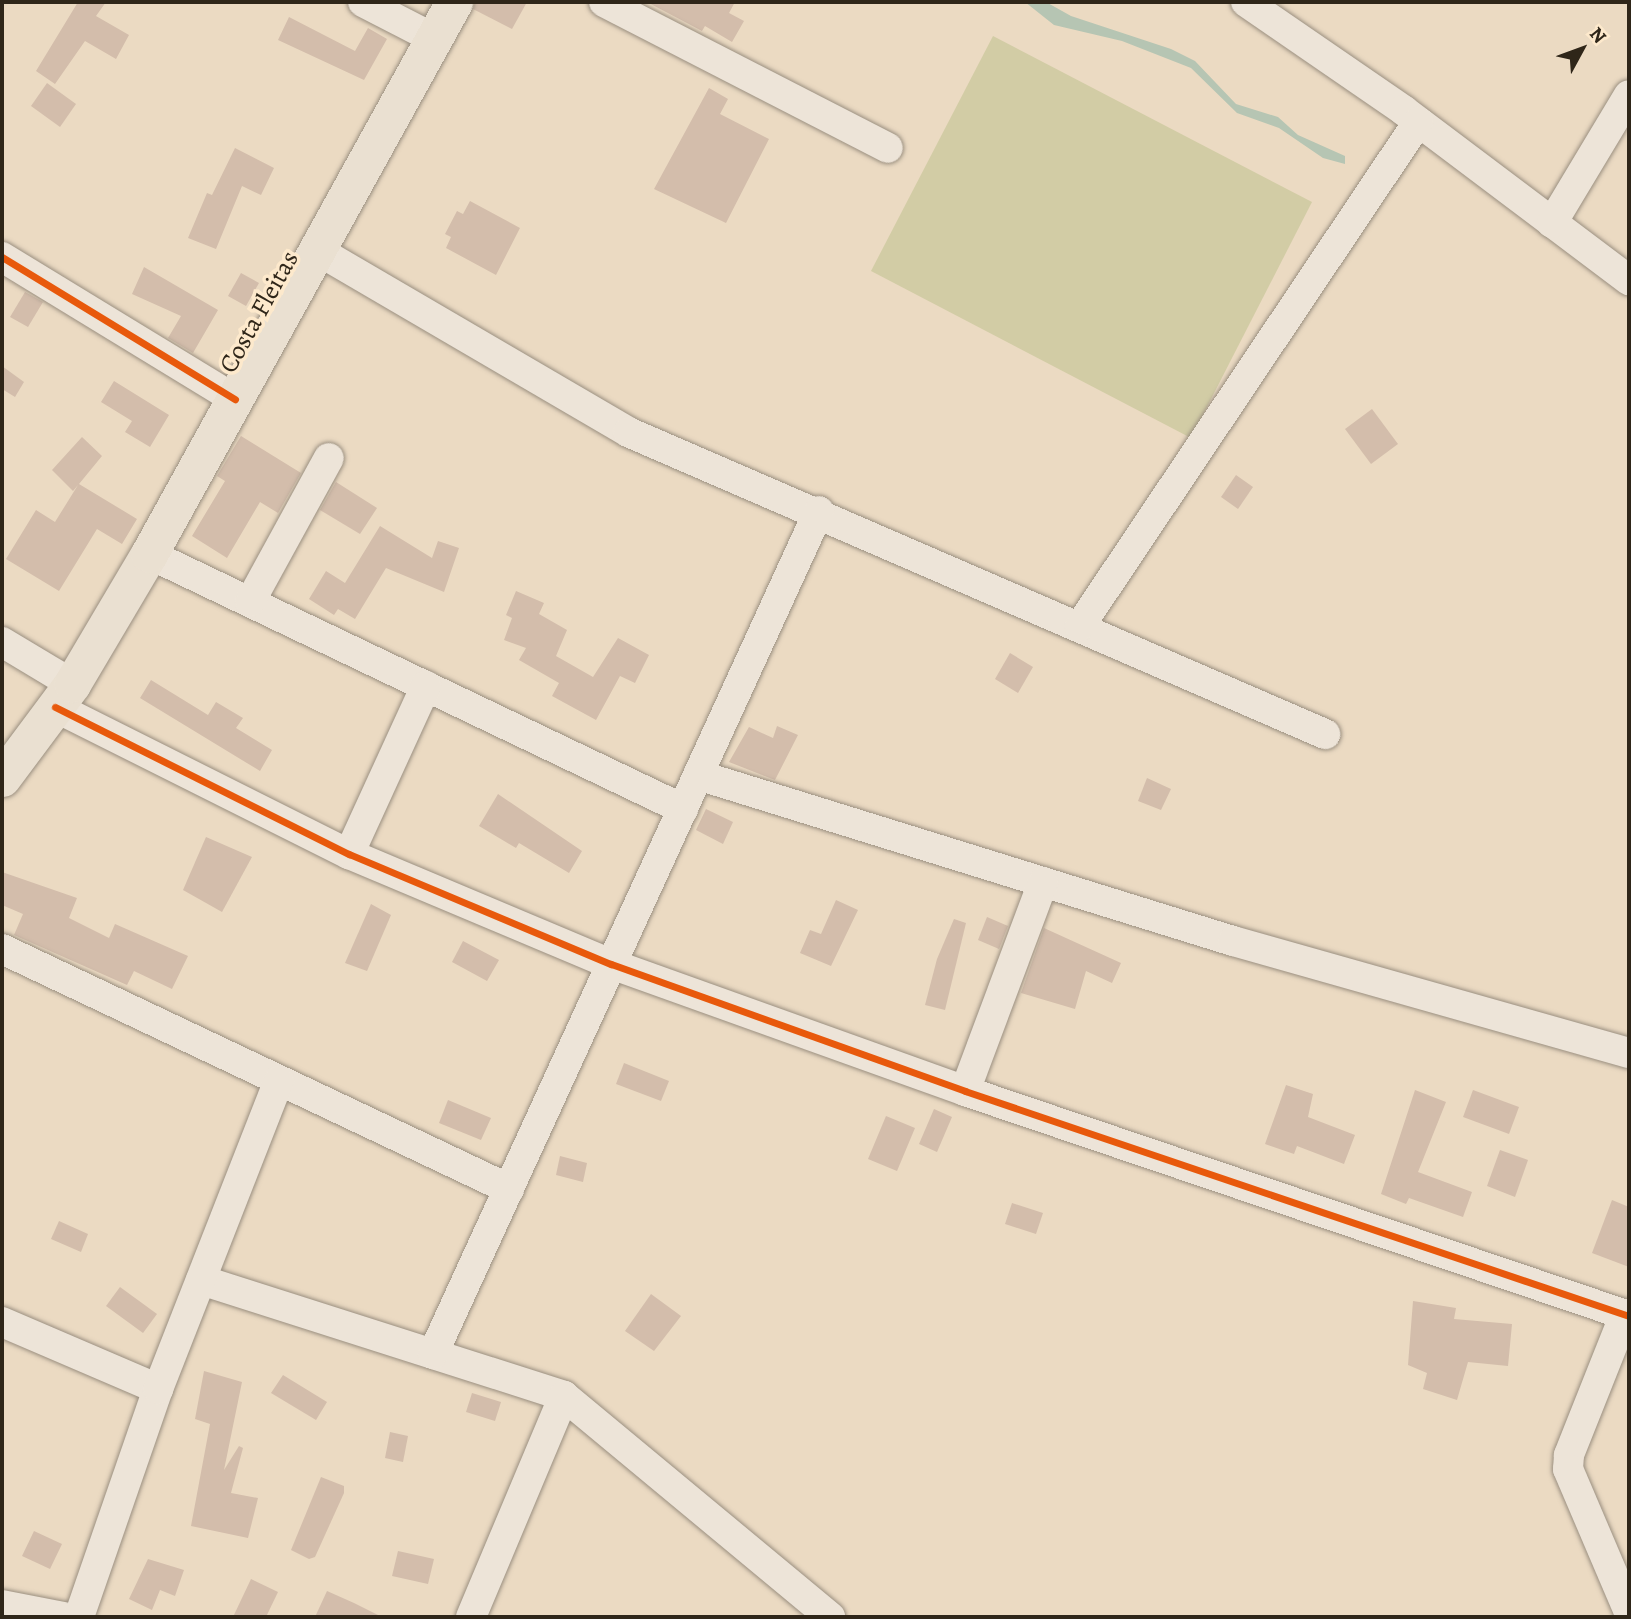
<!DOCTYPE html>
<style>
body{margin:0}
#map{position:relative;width:1631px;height:1619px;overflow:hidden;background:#ebdac2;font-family:Alegreya,serif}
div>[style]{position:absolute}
.green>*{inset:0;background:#d2cca5}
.water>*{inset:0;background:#b6c5b3}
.building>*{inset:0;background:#d3bdab}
.roads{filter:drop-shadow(0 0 2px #9a8f80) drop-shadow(0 0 2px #9a8f80)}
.minor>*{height:30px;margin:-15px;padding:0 15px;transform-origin:15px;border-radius:15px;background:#ede4d8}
.major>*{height:37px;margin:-18.5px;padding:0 18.5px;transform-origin:18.5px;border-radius:18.5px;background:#eae0d1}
.cycleway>*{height:7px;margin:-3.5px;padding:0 3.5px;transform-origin:3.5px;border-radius:3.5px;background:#e8590c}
span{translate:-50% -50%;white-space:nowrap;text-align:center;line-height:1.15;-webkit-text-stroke:7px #fde9cc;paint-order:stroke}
.street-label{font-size:26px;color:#2f2619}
.frame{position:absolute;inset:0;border:4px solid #2f2619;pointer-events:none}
.north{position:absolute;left:1547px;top:14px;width:70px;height:70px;-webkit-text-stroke:5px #fde9cc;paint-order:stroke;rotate:49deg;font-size:19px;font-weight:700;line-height:28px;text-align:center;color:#2f2619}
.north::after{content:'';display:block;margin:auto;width:24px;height:32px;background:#2f2619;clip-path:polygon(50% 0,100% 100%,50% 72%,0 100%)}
</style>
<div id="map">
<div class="green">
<div style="clip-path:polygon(993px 36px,1312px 202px,1191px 438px,871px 271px)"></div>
</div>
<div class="water">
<div style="clip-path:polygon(1025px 2px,1046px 2px,1071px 16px,1171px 49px,1195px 61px,1236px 104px,1278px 117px,1298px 135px,1345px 156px,1345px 164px,1323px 158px,1279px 128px,1237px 113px,1191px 68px,1122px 41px,1054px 25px)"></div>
</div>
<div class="building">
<div style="clip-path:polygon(78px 2px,106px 2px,96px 16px,129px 35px,116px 59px,85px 41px,55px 84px,36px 71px)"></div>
<div style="clip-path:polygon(475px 2px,527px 2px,512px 29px,473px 9px)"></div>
<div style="clip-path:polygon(647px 2px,735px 2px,729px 13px,744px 21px,732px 42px,705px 26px,702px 31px)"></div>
<div style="clip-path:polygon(289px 17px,355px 51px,368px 28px,387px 39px,364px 80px,278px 40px)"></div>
<div style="clip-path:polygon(47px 83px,76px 104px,60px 127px,31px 106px)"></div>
<div style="clip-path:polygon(709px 88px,728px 99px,720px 114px,769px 139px,726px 223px,654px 189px)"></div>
<div style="clip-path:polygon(235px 148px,274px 168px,261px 195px,242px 186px,216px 249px,188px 238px,207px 193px,212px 195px)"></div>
<div style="clip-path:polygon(470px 201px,520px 228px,496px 275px,446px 248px,451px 237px,445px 234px,457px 211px,463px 214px)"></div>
<div style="clip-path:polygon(144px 267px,218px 310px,193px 353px,168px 338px,181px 316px,132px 294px)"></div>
<div style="clip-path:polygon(241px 273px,259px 283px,246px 306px,228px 296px)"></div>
<div style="clip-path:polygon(25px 292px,43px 302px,28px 327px,10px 317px)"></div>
<div style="clip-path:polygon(2px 366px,24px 382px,15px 397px,2px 389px)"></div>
<div style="clip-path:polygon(114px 381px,169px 415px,150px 447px,125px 432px,132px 421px,101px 402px)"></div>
<div style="clip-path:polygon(1372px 409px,1398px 444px,1371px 464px,1345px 429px)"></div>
<div style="clip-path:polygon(241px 436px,301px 473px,278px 513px,260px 502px,227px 558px,192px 536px,225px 481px,217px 476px)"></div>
<div style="clip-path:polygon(82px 437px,102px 456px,79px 484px,137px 519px,122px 544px,97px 529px,59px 591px,6px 559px,36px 510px,55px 522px,78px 485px,73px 491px,52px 470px)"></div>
<div style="clip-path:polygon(1236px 475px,1253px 487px,1238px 509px,1221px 497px)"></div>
<div style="clip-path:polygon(336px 482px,377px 508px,360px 534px,320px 510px)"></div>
<div style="clip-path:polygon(380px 526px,432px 558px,438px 541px,459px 548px,444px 592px,386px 568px,355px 619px,338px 609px,334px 615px,309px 599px,326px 571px,345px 583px)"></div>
<div style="clip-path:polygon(516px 591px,544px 603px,539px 614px,567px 630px,556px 656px,593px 677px,618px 638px,649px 655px,635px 683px,620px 676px,596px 720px,552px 696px,559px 683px,519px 660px,526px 648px,504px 640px,512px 618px,506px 615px)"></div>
<div style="clip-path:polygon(1010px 653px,1033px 667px,1018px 693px,995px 679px)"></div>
<div style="clip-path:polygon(151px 680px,208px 715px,216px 702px,243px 718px,236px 728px,272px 750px,260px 771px,140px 698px)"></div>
<div style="clip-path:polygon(777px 726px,798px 735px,775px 780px,729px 762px,749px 727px,773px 738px)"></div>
<div style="clip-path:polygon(1147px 778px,1171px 789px,1161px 810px,1138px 801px)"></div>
<div style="clip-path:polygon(498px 794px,582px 851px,569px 873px,519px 843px,516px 848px,479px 826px)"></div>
<div style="clip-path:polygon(706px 809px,733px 822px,723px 844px,696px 830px)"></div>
<div style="clip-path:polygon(206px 837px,252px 857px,222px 912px,183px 890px)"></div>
<div style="clip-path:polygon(2px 872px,77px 898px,69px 918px,109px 938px,115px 924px,188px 956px,172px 989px,134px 971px,127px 985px,14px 935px,23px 914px,2px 905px)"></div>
<div style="clip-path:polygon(836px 900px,858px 910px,831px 966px,800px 953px,810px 930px,821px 934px)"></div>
<div style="clip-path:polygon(371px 904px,391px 915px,367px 971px,345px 963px)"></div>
<div style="clip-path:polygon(987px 917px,1008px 926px,999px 949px,978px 940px)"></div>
<div style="clip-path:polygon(954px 919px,966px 923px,945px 1010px,925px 1005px,937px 959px)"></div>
<div style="clip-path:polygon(1044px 928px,1121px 963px,1112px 983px,1086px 971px,1075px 1009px,1021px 993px)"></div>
<div style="clip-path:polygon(463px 941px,499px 960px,487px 981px,452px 962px)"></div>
<div style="clip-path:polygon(624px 1063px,669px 1081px,661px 1101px,616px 1084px)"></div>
<div style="clip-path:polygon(1286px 1085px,1313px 1094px,1308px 1117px,1355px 1135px,1344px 1164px,1297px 1146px,1294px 1154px,1265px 1144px)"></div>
<div style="clip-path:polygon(1415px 1090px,1446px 1102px,1418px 1172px,1472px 1192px,1463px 1217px,1409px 1198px,1406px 1204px,1381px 1194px)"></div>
<div style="clip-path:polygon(1473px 1090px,1519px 1107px,1509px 1134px,1463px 1117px)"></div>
<div style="clip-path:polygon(448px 1100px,491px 1118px,481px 1140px,439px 1123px)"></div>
<div style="clip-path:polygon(934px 1109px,952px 1117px,937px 1152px,919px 1144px)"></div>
<div style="clip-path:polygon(886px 1116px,915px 1128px,897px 1171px,868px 1159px)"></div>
<div style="clip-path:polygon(1500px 1150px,1528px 1160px,1515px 1197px,1487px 1186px)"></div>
<div style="clip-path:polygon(560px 1156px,587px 1163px,583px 1182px,556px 1175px)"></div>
<div style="clip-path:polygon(1612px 1200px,1629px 1207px,1629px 1267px,1592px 1253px)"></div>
<div style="clip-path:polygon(1012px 1203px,1043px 1213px,1036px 1234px,1005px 1224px)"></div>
<div style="clip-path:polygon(59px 1221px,88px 1234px,81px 1252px,51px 1239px)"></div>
<div style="clip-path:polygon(120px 1287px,157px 1314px,143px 1333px,106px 1306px)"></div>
<div style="clip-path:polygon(651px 1294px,681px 1316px,654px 1351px,625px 1331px)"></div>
<div style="clip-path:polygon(1413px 1301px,1456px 1308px,1454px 1319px,1512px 1324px,1508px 1366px,1468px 1362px,1457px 1400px,1423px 1389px,1427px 1373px,1408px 1365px)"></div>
<div style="clip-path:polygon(204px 1371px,242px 1382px,224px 1470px,239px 1446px,243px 1448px,231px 1493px,258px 1498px,248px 1538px,191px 1526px,210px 1424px,195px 1419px)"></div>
<div style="clip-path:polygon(283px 1375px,327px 1402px,316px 1420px,271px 1393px)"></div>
<div style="clip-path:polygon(472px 1393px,501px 1402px,495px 1421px,466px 1412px)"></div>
<div style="clip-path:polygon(390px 1432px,408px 1436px,403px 1462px,385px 1458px)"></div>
<div style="clip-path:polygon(321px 1477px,344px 1486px,344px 1493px,315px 1557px,309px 1559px,291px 1550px)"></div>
<div style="clip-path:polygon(34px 1531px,62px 1544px,50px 1569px,22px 1556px)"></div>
<div style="clip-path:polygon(398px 1551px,434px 1559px,428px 1584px,392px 1576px)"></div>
<div style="clip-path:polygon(148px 1559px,184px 1570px,175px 1596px,160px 1590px,152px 1610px,129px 1599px)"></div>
<div style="clip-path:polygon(251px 1579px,278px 1592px,266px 1617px,233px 1617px)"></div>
<div style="clip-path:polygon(327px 1591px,354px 1603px,382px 1617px,315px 1617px)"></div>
</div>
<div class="roads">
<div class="minor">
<div style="left:363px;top:2px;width:81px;rotate:27.2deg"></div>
<div style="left:604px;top:2px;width:319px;rotate:27.2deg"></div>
<div style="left:1246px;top:2px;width:191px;rotate:34.5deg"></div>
<div style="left:1403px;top:110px;width:283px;rotate:37deg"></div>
<div style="left:1552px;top:223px;width:149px;rotate:-59deg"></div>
<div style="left:317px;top:250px;width:360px;rotate:30.3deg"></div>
<div style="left:628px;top:432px;width:760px;rotate:23.43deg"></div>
<div style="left:2px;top:257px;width:273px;rotate:31.4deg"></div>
<div style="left:149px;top:554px;width:592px;rotate:25.53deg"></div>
<div style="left:250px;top:602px;width:164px;rotate:-61.3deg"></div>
<div style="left:1080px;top:626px;width:607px;rotate:-56.15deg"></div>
<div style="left:2px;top:642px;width:82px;rotate:31deg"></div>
<div style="left:55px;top:707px;width:329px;rotate:26.6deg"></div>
<div style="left:349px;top:854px;width:284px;rotate:22.8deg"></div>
<div style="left:611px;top:964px;width:376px;rotate:19.7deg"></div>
<div style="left:965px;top:1091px;width:701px;rotate:18.72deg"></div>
<div style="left:698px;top:775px;width:560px;rotate:17.24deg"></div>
<div style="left:1233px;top:941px;width:412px;rotate:15.8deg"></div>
<div style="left:349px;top:854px;width:185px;rotate:-65.4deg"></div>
<div style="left:2px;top:949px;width:561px;rotate:25.33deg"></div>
<div style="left:965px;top:1091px;width:223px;rotate:-69.5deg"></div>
<div style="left:201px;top:1280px;width:381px;rotate:17.7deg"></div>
<div style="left:564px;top:1396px;width:346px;rotate:39.7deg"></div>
<div style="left:1625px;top:1314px;width:152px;rotate:111.7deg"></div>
<div style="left:1569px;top:1455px;width:14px;rotate:94deg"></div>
<div style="left:1568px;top:1469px;width:155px;rotate:66.9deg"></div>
<div style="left:2px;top:1322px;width:170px;rotate:23.2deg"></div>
<div style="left:433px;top:1354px;width:927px;rotate:-65.4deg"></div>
<div style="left:2px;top:1605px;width:62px;rotate:11.1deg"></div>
<div style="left:79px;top:1617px;width:241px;rotate:-70.9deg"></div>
<div style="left:158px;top:1389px;width:331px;rotate:-68.6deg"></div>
<div style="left:471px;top:1617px;width:240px;rotate:-67.2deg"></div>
</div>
<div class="major">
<div style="left:2px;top:778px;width:117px;rotate:-53.3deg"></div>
<div style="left:72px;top:684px;width:151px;rotate:-59.4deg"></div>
<div style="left:149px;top:554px;width:631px;rotate:-61.08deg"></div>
</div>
</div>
<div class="cycleway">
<div style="left:2px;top:257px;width:273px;rotate:31.4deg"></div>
<div style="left:55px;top:707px;width:329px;rotate:26.6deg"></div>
<div style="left:349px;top:854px;width:284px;rotate:22.8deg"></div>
<div style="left:611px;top:964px;width:376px;rotate:19.7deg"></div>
<div style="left:965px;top:1091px;width:701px;rotate:18.72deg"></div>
</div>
<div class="street-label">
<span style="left:259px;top:312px;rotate:-61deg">Costa Fleitas</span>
</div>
<div class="frame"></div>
<div class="north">N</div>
</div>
